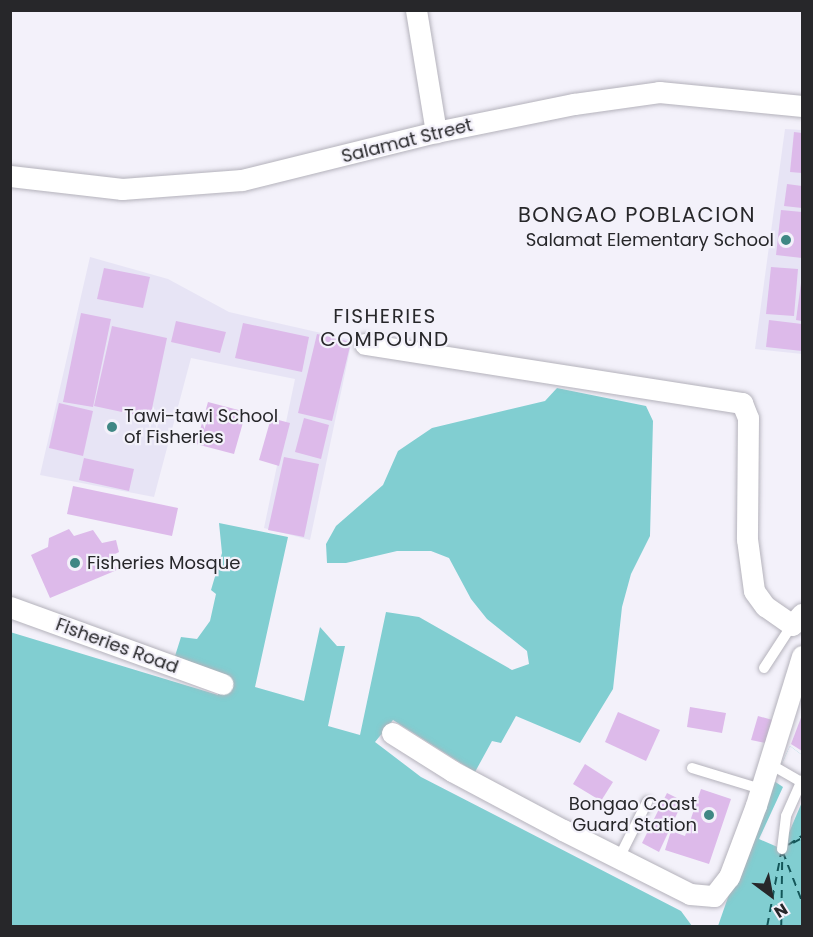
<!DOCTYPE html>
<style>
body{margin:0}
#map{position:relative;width:813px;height:937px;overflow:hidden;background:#f3f1fa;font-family:Poppins,sans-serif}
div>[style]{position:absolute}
.built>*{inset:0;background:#e7e4f5}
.water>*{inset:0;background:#81ced1}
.pier>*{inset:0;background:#f3f1fa}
.ferry>*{height:1.5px;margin-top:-0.75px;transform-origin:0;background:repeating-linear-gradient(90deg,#135659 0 8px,transparent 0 14px)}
.building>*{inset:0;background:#ddbaea}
.roads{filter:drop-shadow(0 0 2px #b4b2bb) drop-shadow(0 0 2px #b4b2bb)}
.service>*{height:10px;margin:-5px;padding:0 5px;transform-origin:5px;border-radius:5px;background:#fff}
.minor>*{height:21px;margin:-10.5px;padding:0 10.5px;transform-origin:10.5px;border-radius:10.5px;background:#fff}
.dots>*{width:16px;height:16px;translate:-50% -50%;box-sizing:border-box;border:3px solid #f3f1fa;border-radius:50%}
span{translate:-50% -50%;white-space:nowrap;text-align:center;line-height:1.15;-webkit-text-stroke:4.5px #f3f1fa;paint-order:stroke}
.street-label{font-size:18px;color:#27272a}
.poi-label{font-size:18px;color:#27272a}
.right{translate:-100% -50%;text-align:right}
.left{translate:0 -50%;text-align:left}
.neighbourhood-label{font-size:20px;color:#27272a;letter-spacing:1.5px}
.quarter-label{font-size:21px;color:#27272a;letter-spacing:1.5px}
.frame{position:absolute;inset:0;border:12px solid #27272a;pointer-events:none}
.north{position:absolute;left:741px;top:865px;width:60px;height:60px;-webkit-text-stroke:4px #f3f1fa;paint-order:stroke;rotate:148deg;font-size:16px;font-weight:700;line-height:24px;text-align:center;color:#27272a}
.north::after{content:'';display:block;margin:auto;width:21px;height:27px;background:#27272a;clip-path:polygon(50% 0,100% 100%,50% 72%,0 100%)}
</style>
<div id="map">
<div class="built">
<div style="clip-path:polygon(785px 129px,802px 130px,802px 354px,755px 349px)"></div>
<div style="clip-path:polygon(90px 257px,168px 279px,229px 312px,352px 340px,310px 540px,264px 528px,295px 379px,191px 358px,154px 497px,40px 475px)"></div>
</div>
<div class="water">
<div style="clip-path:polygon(557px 388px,646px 406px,653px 421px,650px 536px,631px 574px,622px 607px,613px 689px,580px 743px,516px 716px,501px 743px,492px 741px,475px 772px,393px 720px,375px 742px,421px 777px,681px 911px,692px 926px,11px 926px,10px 632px,218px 695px,223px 674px,175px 656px,181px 637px,197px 639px,210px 621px,216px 594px,211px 590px,222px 553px,219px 523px,288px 537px,255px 687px,304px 701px,320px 627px,337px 646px,345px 646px,328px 726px,360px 735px,386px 612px,419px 617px,512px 670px,529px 664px,527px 651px,487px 619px,471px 599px,449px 558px,431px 551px,397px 551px,346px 563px,327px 563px,326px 544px,336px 526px,383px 485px,398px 451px,432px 428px,545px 401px)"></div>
<div style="clip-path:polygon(790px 746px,802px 755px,802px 926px,718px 926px,751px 831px)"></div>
</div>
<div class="pier">
<div style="clip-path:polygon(790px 746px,802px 755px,802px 802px,782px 849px,759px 839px,783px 787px,774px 781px)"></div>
</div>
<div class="ferry">
<div style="left:793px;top:843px;width:10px;rotate:-29deg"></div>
<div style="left:788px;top:845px;width:17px;rotate:-33deg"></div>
<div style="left:783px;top:852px;width:53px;rotate:68.8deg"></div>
<div style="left:767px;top:926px;width:75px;rotate:-79.3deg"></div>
<div style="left:781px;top:926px;width:73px;rotate:-89.2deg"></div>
</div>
<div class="building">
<div style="clip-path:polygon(794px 132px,802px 133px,802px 173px,790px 172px)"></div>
<div style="clip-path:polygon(787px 184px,802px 186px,802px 208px,784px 206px)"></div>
<div style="clip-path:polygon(781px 210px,802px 212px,802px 258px,776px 255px)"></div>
<div style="clip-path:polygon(771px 267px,798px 269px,794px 316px,766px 314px)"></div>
<div style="clip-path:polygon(104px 268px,150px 277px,143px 308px,97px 299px)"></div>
<div style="clip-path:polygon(801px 283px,802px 283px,802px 321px,796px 320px)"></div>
<div style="clip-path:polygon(81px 313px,111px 319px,93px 407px,63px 402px)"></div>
<div style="clip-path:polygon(769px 320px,802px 324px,802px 351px,766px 347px)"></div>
<div style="clip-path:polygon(176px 321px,226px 332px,220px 353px,171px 342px)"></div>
<div style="clip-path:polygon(243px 323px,309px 337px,302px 372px,235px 358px)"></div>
<div style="clip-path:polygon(112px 326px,167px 338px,150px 418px,94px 406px)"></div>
<div style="clip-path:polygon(317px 334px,351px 342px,332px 421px,298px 413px)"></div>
<div style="clip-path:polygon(208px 402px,246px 412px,234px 454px,196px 444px)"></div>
<div style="clip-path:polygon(59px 403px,93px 411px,83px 456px,49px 448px)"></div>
<div style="clip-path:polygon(271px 418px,290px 423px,279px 466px,259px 460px)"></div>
<div style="clip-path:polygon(304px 418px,329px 425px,321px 459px,295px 452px)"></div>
<div style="clip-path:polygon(284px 457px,319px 464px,304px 537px,268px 530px)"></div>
<div style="clip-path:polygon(84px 458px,134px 469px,129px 491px,79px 480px)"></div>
<div style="clip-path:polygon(73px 486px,178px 508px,172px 536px,67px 514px)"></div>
<div style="clip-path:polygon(69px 529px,74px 536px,93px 530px,102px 543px,116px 540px,119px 552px,111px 556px,117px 570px,50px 598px,31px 555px,48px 547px,49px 538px)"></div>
<div style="clip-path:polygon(690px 707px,726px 713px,722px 733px,687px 727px)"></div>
<div style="clip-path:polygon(618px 712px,660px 730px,646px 761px,605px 742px)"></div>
<div style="clip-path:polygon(802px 715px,802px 751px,791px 744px)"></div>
<div style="clip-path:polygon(758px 716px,776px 721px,770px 744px,751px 740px)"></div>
<div style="clip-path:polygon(585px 764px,613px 782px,601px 801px,573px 784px)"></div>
<div style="clip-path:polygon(701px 789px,731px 799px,709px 864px,665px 850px,671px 831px,685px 836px)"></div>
<div style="clip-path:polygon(667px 793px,683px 801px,659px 852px,642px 843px)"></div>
</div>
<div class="roads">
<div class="service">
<div style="left:764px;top:668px;width:51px;rotate:-56.9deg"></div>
<div style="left:770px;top:764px;width:36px;rotate:30deg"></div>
<div style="left:692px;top:768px;width:72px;rotate:16.9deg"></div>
<div style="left:782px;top:849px;width:33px;rotate:-83deg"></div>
<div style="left:786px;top:816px;width:39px;rotate:-66deg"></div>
<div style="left:619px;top:858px;width:63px;rotate:-63.4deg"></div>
</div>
<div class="minor">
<div style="left:416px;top:10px;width:124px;rotate:80.7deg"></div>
<div style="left:10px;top:176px;width:113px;rotate:6.6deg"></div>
<div style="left:122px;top:189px;width:120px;rotate:-4.3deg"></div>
<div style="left:242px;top:180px;width:200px;rotate:-13.9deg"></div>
<div style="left:436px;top:132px;width:141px;rotate:-11.5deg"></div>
<div style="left:574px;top:104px;width:86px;rotate:-8deg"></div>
<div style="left:659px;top:92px;width:144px;rotate:5.6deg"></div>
<div style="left:365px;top:344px;width:382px;rotate:8.9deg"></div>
<div style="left:742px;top:403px;width:16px;rotate:68deg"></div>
<div style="left:748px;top:418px;width:121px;rotate:90.5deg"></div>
<div style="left:747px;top:539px;width:52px;rotate:82.3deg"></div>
<div style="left:754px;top:591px;width:19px;rotate:54deg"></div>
<div style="left:765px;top:606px;width:33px;rotate:35deg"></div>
<div style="left:792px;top:625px;width:15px;rotate:-48deg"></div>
<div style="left:10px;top:607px;width:226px;rotate:19.9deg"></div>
<div style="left:392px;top:733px;width:71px;rotate:32.3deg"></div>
<div style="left:452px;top:771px;width:126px;rotate:28deg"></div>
<div style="left:563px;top:830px;width:142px;rotate:26.7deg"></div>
<div style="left:690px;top:894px;width:24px;rotate:5deg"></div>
<div style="left:714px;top:896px;width:24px;rotate:-52deg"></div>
<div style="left:729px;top:877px;width:77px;rotate:-69.4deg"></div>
<div style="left:756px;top:805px;width:156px;rotate:-72.8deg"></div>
</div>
</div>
<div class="dots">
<div style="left:786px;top:240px;background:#3f8784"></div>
<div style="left:112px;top:427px;background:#3f8784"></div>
<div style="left:75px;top:563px;background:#3f8784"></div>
<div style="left:709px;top:815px;background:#3f8784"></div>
</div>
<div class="street-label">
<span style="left:407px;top:141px;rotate:-14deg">Salamat Street</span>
<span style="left:117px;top:646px;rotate:20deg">Fisheries Road</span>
</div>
<div class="poi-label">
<span class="right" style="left:774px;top:240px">Salamat Elementary School</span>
<span class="left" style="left:124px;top:427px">Tawi-tawi School<br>of Fisheries</span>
<span class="left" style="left:87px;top:563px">Fisheries Mosque</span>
<span class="right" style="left:697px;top:815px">Bongao Coast<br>Guard Station</span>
</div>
<div class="neighbourhood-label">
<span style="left:385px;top:328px">FISHERIES<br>COMPOUND</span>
</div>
<div class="quarter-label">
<span style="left:637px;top:215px">BONGAO POBLACION</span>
</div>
<div class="frame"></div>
<div class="north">N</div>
</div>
